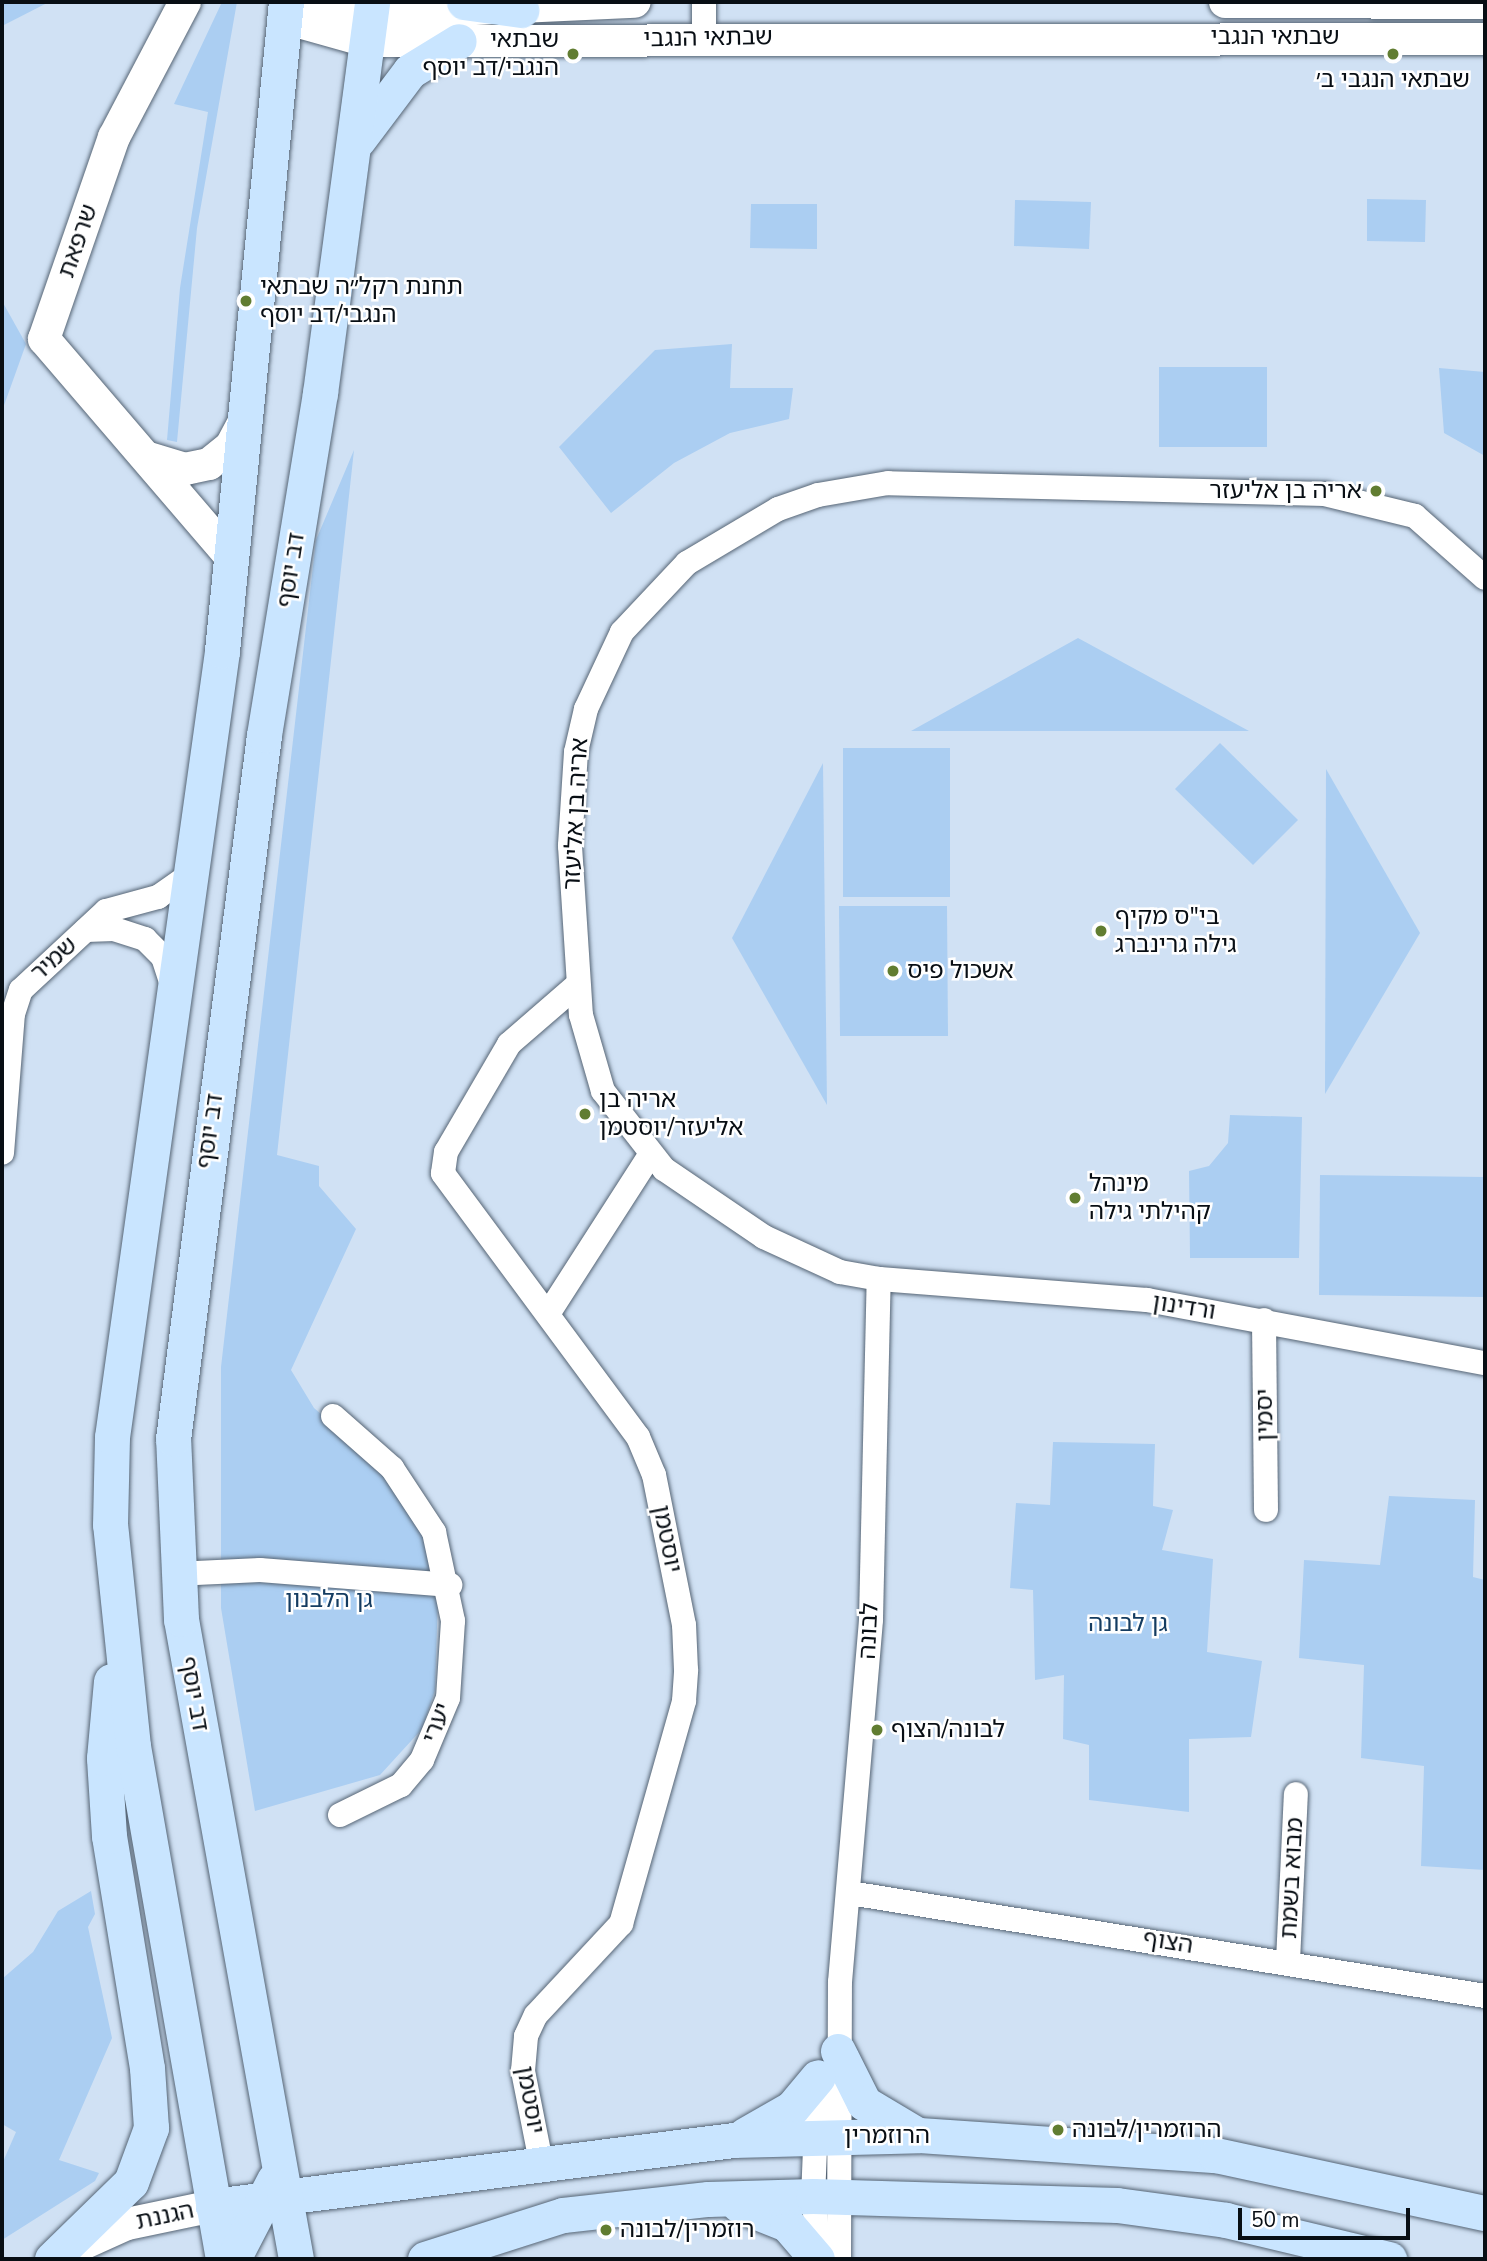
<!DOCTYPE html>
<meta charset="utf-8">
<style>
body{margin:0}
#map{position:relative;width:1487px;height:2261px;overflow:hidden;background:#d0e1f4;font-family:"Nunito Sans","Noto Sans Hebrew",sans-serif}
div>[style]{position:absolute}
.green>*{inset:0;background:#abcef2}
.roads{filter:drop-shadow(0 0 2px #566575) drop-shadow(0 0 2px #566575)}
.minor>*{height:24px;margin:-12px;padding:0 12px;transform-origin:12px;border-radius:12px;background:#fff}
.tertiary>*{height:32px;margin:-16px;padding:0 16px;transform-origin:16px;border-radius:16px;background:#fff}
.secondary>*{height:35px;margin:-17.5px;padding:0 17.5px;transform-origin:17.5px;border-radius:17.5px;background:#c9e5ff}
.dots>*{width:19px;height:19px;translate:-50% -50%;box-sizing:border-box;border:4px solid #fff;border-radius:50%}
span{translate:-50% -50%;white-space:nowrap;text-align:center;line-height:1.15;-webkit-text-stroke:5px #fff;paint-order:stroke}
.street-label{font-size:24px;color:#080e14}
.poi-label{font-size:24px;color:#080e14}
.right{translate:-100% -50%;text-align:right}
.left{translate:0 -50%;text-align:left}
.park-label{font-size:24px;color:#143c61}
.frame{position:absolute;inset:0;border:4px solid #080e14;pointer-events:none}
.scale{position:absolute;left:1238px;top:2208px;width:172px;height:32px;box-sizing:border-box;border:4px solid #080e14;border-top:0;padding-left:9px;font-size:21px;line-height:24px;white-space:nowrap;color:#080e14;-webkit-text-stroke:5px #fff;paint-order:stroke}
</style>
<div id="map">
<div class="green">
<div style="clip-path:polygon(2px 2px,49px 2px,2px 26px)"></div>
<div style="clip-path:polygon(222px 2px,237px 2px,197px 228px,177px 442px,167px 440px,180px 288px,208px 112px,174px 104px)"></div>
<div style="clip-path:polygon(1367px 199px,1426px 200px,1425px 242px,1367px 241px)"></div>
<div style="clip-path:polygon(1015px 200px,1091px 202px,1089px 249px,1014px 246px)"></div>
<div style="clip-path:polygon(751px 204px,817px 204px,817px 249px,750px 248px)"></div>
<div style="clip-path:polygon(2px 301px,26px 344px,2px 411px)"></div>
<div style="clip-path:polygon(732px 344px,730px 388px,793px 388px,789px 419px,730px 433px,674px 463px,611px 513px,559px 447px,655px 350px)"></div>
<div style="clip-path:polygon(1159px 367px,1267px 367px,1267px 447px,1159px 447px)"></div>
<div style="clip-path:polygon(1439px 368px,1485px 372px,1485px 456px,1444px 433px)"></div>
<div style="clip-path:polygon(354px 450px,277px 1155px,319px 1166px,319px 1186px,356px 1229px,291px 1370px,314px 1408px,387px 1471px,426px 1536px,438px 1595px,435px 1690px,422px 1729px,380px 1775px,255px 1811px,221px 1608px,221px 1367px,316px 540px)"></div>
<div style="clip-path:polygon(1078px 638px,1249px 731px,911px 731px)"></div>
<div style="clip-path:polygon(1220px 743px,1298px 820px,1253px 865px,1175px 789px)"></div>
<div style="clip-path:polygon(843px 748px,950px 748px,950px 897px,843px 897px)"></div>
<div style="clip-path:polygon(823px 763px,827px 1105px,732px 938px)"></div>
<div style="clip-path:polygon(1326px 769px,1420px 933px,1325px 1094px)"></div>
<div style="clip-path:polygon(947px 906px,948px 1036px,840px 1036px,839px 906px)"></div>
<div style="clip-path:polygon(1230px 1115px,1302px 1117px,1299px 1258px,1190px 1258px,1189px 1171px,1209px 1166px,1228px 1143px)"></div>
<div style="clip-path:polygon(1320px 1175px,1485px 1177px,1485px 1297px,1319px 1295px)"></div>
<div style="clip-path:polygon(1053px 1442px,1155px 1444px,1153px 1506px,1173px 1510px,1162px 1550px,1213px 1559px,1207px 1652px,1262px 1661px,1251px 1737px,1189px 1739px,1189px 1812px,1089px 1800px,1089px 1745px,1063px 1739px,1064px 1675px,1035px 1680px,1033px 1590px,1010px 1588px,1016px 1503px,1050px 1505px)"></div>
<div style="clip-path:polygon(1389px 1496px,1475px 1500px,1473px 1577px,1485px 1580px,1485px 1870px,1421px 1866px,1424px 1766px,1361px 1758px,1364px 1665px,1299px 1658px,1304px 1560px,1380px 1565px)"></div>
<div style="clip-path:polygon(91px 1891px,95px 1914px,88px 1927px,112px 2038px,59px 2160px,99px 2173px,95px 2181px,2px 2240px,2px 2164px,16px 2132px,2px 2124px,2px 1979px,33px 1952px,58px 1911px)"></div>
</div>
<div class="roads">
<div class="minor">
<div style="left:704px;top:2px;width:35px;rotate:90deg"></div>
<div style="left:1485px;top:578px;width:94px;rotate:-138.5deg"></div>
<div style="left:1415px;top:516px;width:93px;rotate:-166.3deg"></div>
<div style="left:1325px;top:494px;width:437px;rotate:-178.6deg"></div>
<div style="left:888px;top:483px;width:71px;rotate:170.3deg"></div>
<div style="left:818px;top:495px;width:42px;rotate:160.7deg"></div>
<div style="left:778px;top:509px;width:106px;rotate:149.3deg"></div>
<div style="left:687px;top:563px;width:95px;rotate:133.3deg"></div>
<div style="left:622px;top:632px;width:85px;rotate:115.1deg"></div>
<div style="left:586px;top:709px;width:44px;rotate:103.1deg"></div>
<div style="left:576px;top:752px;width:94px;rotate:93.7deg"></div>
<div style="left:570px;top:846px;width:169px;rotate:86.3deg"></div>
<div style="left:581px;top:1015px;width:79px;rotate:73.9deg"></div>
<div style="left:603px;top:1091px;width:99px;rotate:52deg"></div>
<div style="left:664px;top:1169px;width:121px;rotate:34.2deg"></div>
<div style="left:764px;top:1237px;width:84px;rotate:24.7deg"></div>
<div style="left:840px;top:1272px;width:40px;rotate:10deg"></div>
<div style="left:879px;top:1279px;width:269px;rotate:4.5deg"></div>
<div style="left:1147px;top:1300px;width:344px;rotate:10.6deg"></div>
<div style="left:86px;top:930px;width:28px;rotate:-2deg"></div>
<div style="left:114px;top:929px;width:33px;rotate:18deg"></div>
<div style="left:145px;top:939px;width:25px;rotate:45deg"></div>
<div style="left:163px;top:957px;width:32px;rotate:72deg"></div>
<div style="left:2px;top:1153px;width:139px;rotate:-85.5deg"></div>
<div style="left:13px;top:1014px;width:25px;rotate:-72deg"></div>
<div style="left:21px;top:990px;width:116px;rotate:-42.9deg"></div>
<div style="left:106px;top:911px;width:54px;rotate:-15.1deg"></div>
<div style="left:158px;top:897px;width:37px;rotate:-35deg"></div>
<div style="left:548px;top:1314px;width:189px;rotate:-57.3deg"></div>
<div style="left:1264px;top:1320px;width:190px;rotate:89.4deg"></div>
<div style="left:333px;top:1416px;width:79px;rotate:41.4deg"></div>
<div style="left:392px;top:1468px;width:77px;rotate:56.7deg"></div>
<div style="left:434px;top:1532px;width:91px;rotate:77.9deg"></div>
<div style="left:453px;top:1621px;width:77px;rotate:93.7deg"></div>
<div style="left:448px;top:1698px;width:67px;rotate:112.8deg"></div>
<div style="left:422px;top:1760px;width:33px;rotate:130deg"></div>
<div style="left:401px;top:1785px;width:68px;rotate:153.8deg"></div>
<div style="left:175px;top:1574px;width:85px;rotate:-2.7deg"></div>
<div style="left:260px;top:1570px;width:191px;rotate:4.5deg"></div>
<div style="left:850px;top:1893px;width:643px;rotate:9.21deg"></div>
<div style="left:1288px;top:1961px;width:167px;rotate:-87.3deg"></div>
<div style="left:818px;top:2074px;width:122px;rotate:92.3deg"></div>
<div style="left:813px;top:2196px;width:63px;rotate:83.7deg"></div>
<div style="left:541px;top:2162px;width:93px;rotate:-101.2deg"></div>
<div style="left:523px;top:2071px;width:35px;rotate:-85deg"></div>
<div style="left:526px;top:2036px;width:23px;rotate:-65deg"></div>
<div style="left:536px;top:2015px;width:125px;rotate:-47deg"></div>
<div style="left:621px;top:1924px;width:232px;rotate:-74.2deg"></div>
<div style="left:684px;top:1701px;width:31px;rotate:-86deg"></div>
<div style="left:686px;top:1670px;width:45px;rotate:-92.5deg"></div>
<div style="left:684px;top:1625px;width:153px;rotate:-101.3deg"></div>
<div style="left:654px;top:1475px;width:41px;rotate:-112.8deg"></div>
<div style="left:638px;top:1437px;width:328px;rotate:-126.5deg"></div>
<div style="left:443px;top:1173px;width:21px;rotate:-82deg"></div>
<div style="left:446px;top:1152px;width:125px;rotate:-59.7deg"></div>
<div style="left:509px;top:1044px;width:90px;rotate:-40.9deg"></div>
<div style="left:839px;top:2259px;width:277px;rotate:-89.8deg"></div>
<div style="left:840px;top:1982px;width:364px;rotate:-85.1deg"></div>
<div style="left:871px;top:1619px;width:340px;rotate:-88.7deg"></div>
</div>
<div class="tertiary">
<div style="left:185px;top:2px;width:153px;rotate:117.7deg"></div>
<div style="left:114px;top:137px;width:214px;rotate:109.1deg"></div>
<div style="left:44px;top:339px;width:287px;rotate:49.4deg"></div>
<div style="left:1225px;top:2px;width:260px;rotate:0.2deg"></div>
<div style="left:300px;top:17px;width:335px;rotate:-2.6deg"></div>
<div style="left:285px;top:18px;width:85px;rotate:15.7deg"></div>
<div style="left:367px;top:41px;width:1118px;rotate:-0.1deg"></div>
<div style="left:149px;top:458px;width:38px;rotate:17deg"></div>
<div style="left:185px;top:469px;width:25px;rotate:-12deg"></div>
<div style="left:209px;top:464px;width:28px;rotate:-39deg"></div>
<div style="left:231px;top:446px;width:30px;rotate:-62deg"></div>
<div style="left:65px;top:2252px;width:68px;rotate:-24.3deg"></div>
<div style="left:127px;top:2224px;width:88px;rotate:-11.8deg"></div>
</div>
<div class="secondary">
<div style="left:464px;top:2px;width:58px;rotate:8deg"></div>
<div style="left:358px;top:140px;width:86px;rotate:-53deg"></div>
<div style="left:410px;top:71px;width:57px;rotate:-31.5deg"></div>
<div style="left:838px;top:2051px;width:58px;rotate:63.4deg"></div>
<div style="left:864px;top:2103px;width:61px;rotate:30.8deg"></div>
<div style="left:745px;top:2135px;width:54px;rotate:-29.9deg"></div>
<div style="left:792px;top:2108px;width:40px;rotate:-50deg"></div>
<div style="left:739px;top:2205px;width:52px;rotate:21.6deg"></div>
<div style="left:787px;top:2224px;width:46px;rotate:49.4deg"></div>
<div style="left:213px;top:2206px;width:524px;rotate:-7.23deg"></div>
<div style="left:733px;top:2140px;width:186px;rotate:-1.5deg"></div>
<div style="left:919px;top:2135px;width:298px;rotate:3.9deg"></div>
<div style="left:1216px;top:2155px;width:275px;rotate:12.2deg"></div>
<div style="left:52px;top:2259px;width:110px;rotate:-44.3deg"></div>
<div style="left:131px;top:2182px;width:58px;rotate:-69.7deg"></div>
<div style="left:151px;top:2128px;width:60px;rotate:-93.8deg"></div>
<div style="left:147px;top:2068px;width:235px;rotate:-99.3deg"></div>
<div style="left:109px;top:1836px;width:78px;rotate:-93.7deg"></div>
<div style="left:104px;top:1758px;width:77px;rotate:-84.8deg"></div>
<div style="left:223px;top:2259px;width:521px;rotate:-99.95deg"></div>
<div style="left:133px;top:1746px;width:222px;rotate:-95.9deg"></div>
<div style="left:110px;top:1525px;width:88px;rotate:-88.7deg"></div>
<div style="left:112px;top:1437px;width:794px;rotate:-82.03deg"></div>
<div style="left:222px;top:651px;width:652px;rotate:-84.37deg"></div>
<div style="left:233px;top:2259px;width:89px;rotate:-62.6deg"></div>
<div style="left:296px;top:2259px;width:650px;rotate:-100.19deg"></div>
<div style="left:181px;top:1619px;width:180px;rotate:-92.5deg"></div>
<div style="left:173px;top:1439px;width:710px;rotate:-82.63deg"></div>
<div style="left:264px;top:735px;width:347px;rotate:-80.7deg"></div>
<div style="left:320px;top:393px;width:394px;rotate:-82.4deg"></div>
<div style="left:425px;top:2259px;width:145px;rotate:-17.7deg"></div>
<div style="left:563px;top:2215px;width:146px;rotate:-6.3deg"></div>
<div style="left:708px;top:2199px;width:105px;rotate:-1.6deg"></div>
<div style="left:813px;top:2196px;width:304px;rotate:1.7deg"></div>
<div style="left:1117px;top:2205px;width:110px;rotate:7.8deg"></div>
<div style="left:1226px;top:2220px;width:168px;rotate:13.5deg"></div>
</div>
</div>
<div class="dots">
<div style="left:573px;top:54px;background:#617d31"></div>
<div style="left:1393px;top:54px;background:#617d31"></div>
<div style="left:246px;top:301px;background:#617d31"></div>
<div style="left:1376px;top:491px;background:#617d31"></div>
<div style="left:1101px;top:931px;background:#617d31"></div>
<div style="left:893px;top:971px;background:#617d31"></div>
<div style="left:585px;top:1114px;background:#617d31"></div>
<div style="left:1075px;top:1198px;background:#617d31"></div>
<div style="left:877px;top:1730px;background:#617d31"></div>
<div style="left:1058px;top:2130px;background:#617d31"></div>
<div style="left:606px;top:2230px;background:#617d31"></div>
</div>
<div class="street-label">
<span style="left:1275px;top:37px">שבתאי הנגבי</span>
<span style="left:708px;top:38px;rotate:-1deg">שבתאי הנגבי</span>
<span style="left:78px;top:241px;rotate:-71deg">שרפאת</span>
<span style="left:291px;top:570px;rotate:-81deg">דב יוסף</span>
<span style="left:576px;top:814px;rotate:-87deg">אריה בן אליעזר</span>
<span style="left:54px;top:959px;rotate:-42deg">שמיר</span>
<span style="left:210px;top:1131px;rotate:-82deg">דב יוסף</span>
<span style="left:1184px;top:1307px;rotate:9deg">ורדינון</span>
<span style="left:1265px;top:1415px;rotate:-91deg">יסמין</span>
<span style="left:667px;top:1539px;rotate:79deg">יוסטמן</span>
<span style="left:869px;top:1631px;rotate:-87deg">לבונה</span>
<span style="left:194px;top:1694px;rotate:80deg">דב יוסף</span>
<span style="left:437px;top:1723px;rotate:-69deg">יערי</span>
<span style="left:1292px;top:1878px;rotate:-87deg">מבוא בשמת</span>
<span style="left:1168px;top:1942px;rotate:9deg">הצוף</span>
<span style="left:530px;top:2100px;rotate:80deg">יוסטמן</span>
<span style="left:887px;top:2136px">הרוזמרין</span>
<span style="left:165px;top:2216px;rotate:-12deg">הגננת</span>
</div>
<div class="poi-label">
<span class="right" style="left:559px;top:54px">שבתאי<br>הנגבי/דב יוסף</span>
<span style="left:1393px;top:80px">שבתאי הנגבי ב׳</span>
<span class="left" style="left:260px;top:301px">תחנת רקל״ה שבתאי<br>הנגבי/דב יוסף</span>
<span class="right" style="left:1362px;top:491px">אריה בן אליעזר</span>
<span class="left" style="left:1115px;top:931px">בי"ס מקיף<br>גילה גרינברג</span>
<span class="left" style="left:907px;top:971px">אשכול פיס</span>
<span class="left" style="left:599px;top:1114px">אריה בן<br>אליעזר/יוסטמן</span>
<span class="left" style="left:1089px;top:1198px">מינהל<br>קהילתי גילה</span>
<span class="left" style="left:891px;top:1730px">לבונה/הצוף</span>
<span class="left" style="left:1072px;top:2130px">הרוזמרין/לבונה</span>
<span class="left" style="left:620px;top:2230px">רוזמרין/לבונה</span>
</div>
<div class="park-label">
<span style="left:329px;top:1600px">גן הלבנון</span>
<span style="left:1128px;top:1624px">גן לבונה</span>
</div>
<div class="frame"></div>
<div class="scale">50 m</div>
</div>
